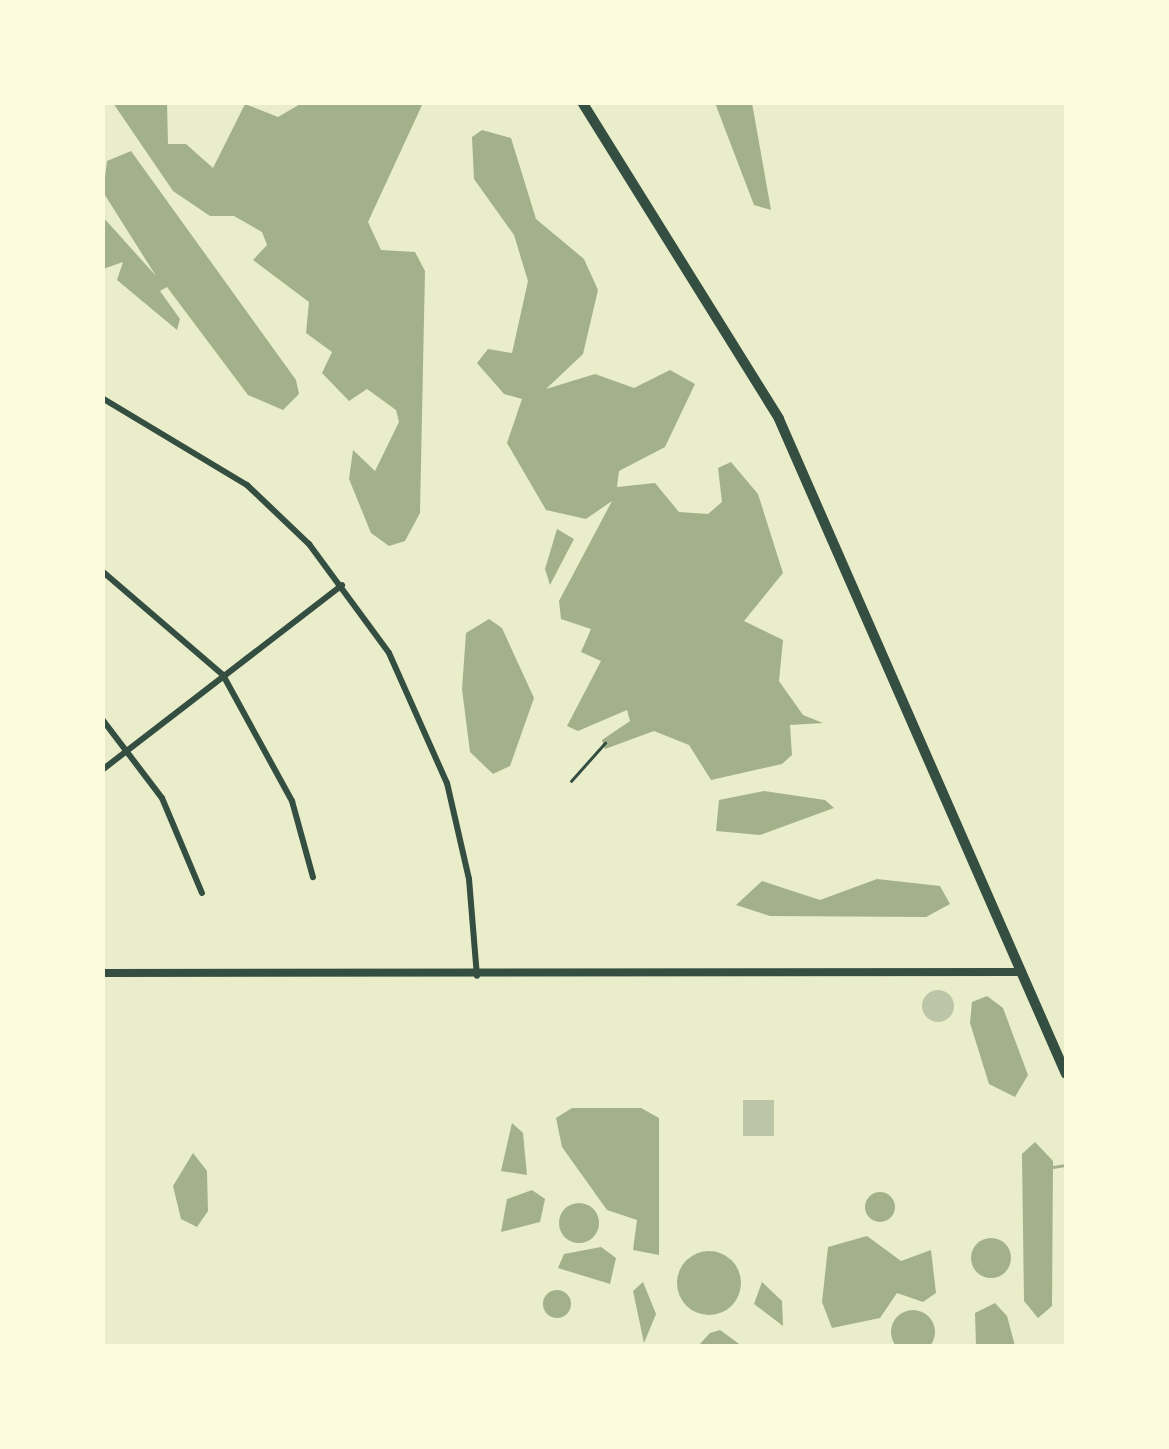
<!DOCTYPE html>
<style>
body{margin:0}
#map{position:relative;width:1169px;height:1449px;overflow:hidden;background:#e9edc9;font-family:Manrope,sans-serif}
div>[style]{position:absolute}
.water>*{inset:0;background:#a3b18a}
.round{border-radius:50%}
.stream>*{height:2.5px;margin:-1.25px;padding:0 1.25px;transform-origin:1.25px;border-radius:1.25px;background:#a3b18a}
.building>*{inset:0;background:#bcc5a7}
.path>*{height:2.5px;margin:-1.25px;padding:0 1.25px;transform-origin:1.25px;border-radius:1.25px;background:#344e41}
.minor>*{height:6px;margin:-3px;padding:0 3px;transform-origin:3px;border-radius:3px;background:#344e41}
.tertiary>*{height:8px;margin:-4px;padding:0 4px;transform-origin:4px;border-radius:4px;background:#344e41}
.trunk>*{height:10px;margin:-5px;padding:0 5px;transform-origin:5px;border-radius:5px;background:#344e41}
span{translate:-50% -50%;white-space:nowrap;text-align:center;line-height:1.15;-webkit-text-stroke:10px #fefae0;paint-order:stroke}
.frame{position:absolute;inset:0;border:105px solid #fefae0;pointer-events:none}
</style>
<div id="map">
<div class="water">
<div style="clip-path:polygon(113px 103px,167px 103px,168px 144px,186px 144px,213px 168px,245px 104px,278px 117px,302px 103px,423px 103px,368px 222px,381px 250px,415px 252px,425px 271px,420px 513px,405px 541px,389px 546px,371px 533px,349px 479px,353px 450px,375px 471px,399px 422px,396px 410px,367px 389px,349px 401px,322px 373px,332px 352px,306px 333px,309px 302px,253px 260px,267px 245px,262px 232px,234px 216px,210px 216px,173px 191px)"></div>
<div style="clip-path:polygon(715px 103px,752px 103px,771px 210px,754px 205px)"></div>
<div style="clip-path:polygon(482px 130px,511px 138px,536px 219px,584px 259px,598px 290px,583px 354px,546px 389px,595px 374px,634px 388px,670px 370px,695px 384px,665px 447px,619px 471px,617px 487px,655px 483px,679px 512px,708px 514px,722px 502px,718px 468px,731px 462px,758px 494px,783px 573px,744px 621px,783px 640px,779px 681px,803px 715px,823px 723px,790px 725px,792px 755px,782px 764px,711px 780px,689px 745px,654px 731px,605px 749px,602px 740px,630px 721px,627px 710px,578px 731px,567px 726px,601px 661px,581px 652px,591px 629px,561px 619px,559px 601px,612px 501px,586px 519px,546px 510px,507px 443px,522px 399px,504px 394px,477px 363px,488px 349px,512px 353px,528px 281px,514px 235px,474px 179px,472px 137px)"></div>
<div style="clip-path:polygon(131px 151px,296px 380px,299px 394px,283px 410px,248px 395px,167px 287px,160px 291px,180px 319px,177px 330px,117px 280px,123px 262px,103px 269px,103px 217px,156px 276px,103px 192px,107px 161px)"></div>
<div style="clip-path:polygon(557px 529px,574px 539px,550px 585px,545px 569px)"></div>
<div style="clip-path:polygon(489px 619px,502px 628px,534px 698px,510px 766px,493px 774px,470px 752px,462px 689px,466px 633px)"></div>
<div style="clip-path:polygon(764px 791px,825px 800px,834px 808px,760px 835px,716px 831px,719px 800px)"></div>
<div style="clip-path:polygon(877px 879px,940px 886px,950px 904px,926px 917px,770px 916px,736px 905px,762px 881px,820px 900px)"></div>
<div style="clip-path:polygon(987px 996px,1003px 1008px,1028px 1075px,1015px 1097px,989px 1084px,970px 1023px,972px 1002px)"></div>
<div style="clip-path:polygon(572px 1108px,641px 1108px,659px 1118px,659px 1255px,633px 1250px,637px 1220px,607px 1210px,562px 1147px,556px 1118px)"></div>
<div style="clip-path:polygon(512px 1123px,523px 1133px,527px 1175px,501px 1171px)"></div>
<div style="clip-path:polygon(1035px 1142px,1053px 1161px,1052px 1306px,1038px 1318px,1024px 1301px,1022px 1154px)"></div>
<div style="clip-path:polygon(193px 1153px,207px 1171px,208px 1211px,197px 1227px,181px 1219px,173px 1186px)"></div>
<div style="clip-path:polygon(532px 1190px,545px 1199px,540px 1222px,501px 1232px,507px 1199px)"></div>
<div class="round" style="left:865px;top:1192px;width:30px;height:30px"></div>
<div class="round" style="left:559px;top:1203px;width:40px;height:40px"></div>
<div style="clip-path:polygon(867px 1236px,901px 1261px,931px 1250px,936px 1293px,923px 1302px,897px 1293px,880px 1318px,832px 1328px,822px 1302px,828px 1247px)"></div>
<div class="round" style="left:971px;top:1238px;width:40px;height:40px"></div>
<div style="clip-path:polygon(601px 1247px,616px 1258px,610px 1284px,558px 1268px,564px 1254px)"></div>
<div class="round" style="left:677px;top:1251px;width:64px;height:64px"></div>
<div style="clip-path:polygon(643px 1282px,656px 1314px,644px 1343px,633px 1291px)"></div>
<div style="clip-path:polygon(762px 1282px,782px 1301px,783px 1326px,754px 1304px)"></div>
<div class="round" style="left:543px;top:1290px;width:28px;height:28px"></div>
<div style="clip-path:polygon(995px 1303px,1007px 1316px,1015px 1346px,976px 1346px,975px 1313px)"></div>
<div class="round" style="left:891px;top:1310px;width:44px;height:44px"></div>
<div style="clip-path:polygon(720px 1330px,742px 1346px,698px 1346px,710px 1333px)"></div>
</div>
<div class="stream">
<div style="left:1053px;top:1167px;width:13px;rotate:-9deg"></div>
</div>
<div class="building">
<div class="round" style="left:922px;top:990px;width:32px;height:32px"></div>
<div style="clip-path:polygon(743px 1100px,774px 1100px,774px 1136px,743px 1136px)"></div>
</div>
<div class="path">
<div style="left:571px;top:781px;width:51px;rotate:-48.2deg"></div>
</div>
<div class="minor">
<div style="left:102px;top:398px;width:169px;rotate:31deg"></div>
<div style="left:247px;top:485px;width:86px;rotate:43.6deg"></div>
<div style="left:309px;top:544px;width:135px;rotate:53.7deg"></div>
<div style="left:389px;top:653px;width:142px;rotate:66deg"></div>
<div style="left:447px;top:783px;width:98px;rotate:77.1deg"></div>
<div style="left:469px;top:879px;width:97px;rotate:85.3deg"></div>
<div style="left:102px;top:571px;width:160px;rotate:40.7deg"></div>
<div style="left:223px;top:675px;width:144px;rotate:61.3deg"></div>
<div style="left:292px;top:801px;width:79px;rotate:74.6deg"></div>
<div style="left:102px;top:719px;width:99px;rotate:52.8deg"></div>
<div style="left:162px;top:798px;width:103px;rotate:67.2deg"></div>
<div style="left:102px;top:770px;width:303px;rotate:-37.6deg"></div>
</div>
<div class="tertiary">
<div style="left:102px;top:973px;width:920px;rotate:-0.06deg"></div>
</div>
<div class="trunk">
<div style="left:582px;top:102px;width:373px;rotate:58.1deg"></div>
<div style="left:779px;top:419px;width:715px;rotate:66.34deg"></div>
</div>
<div class="frame"></div>
</div>
